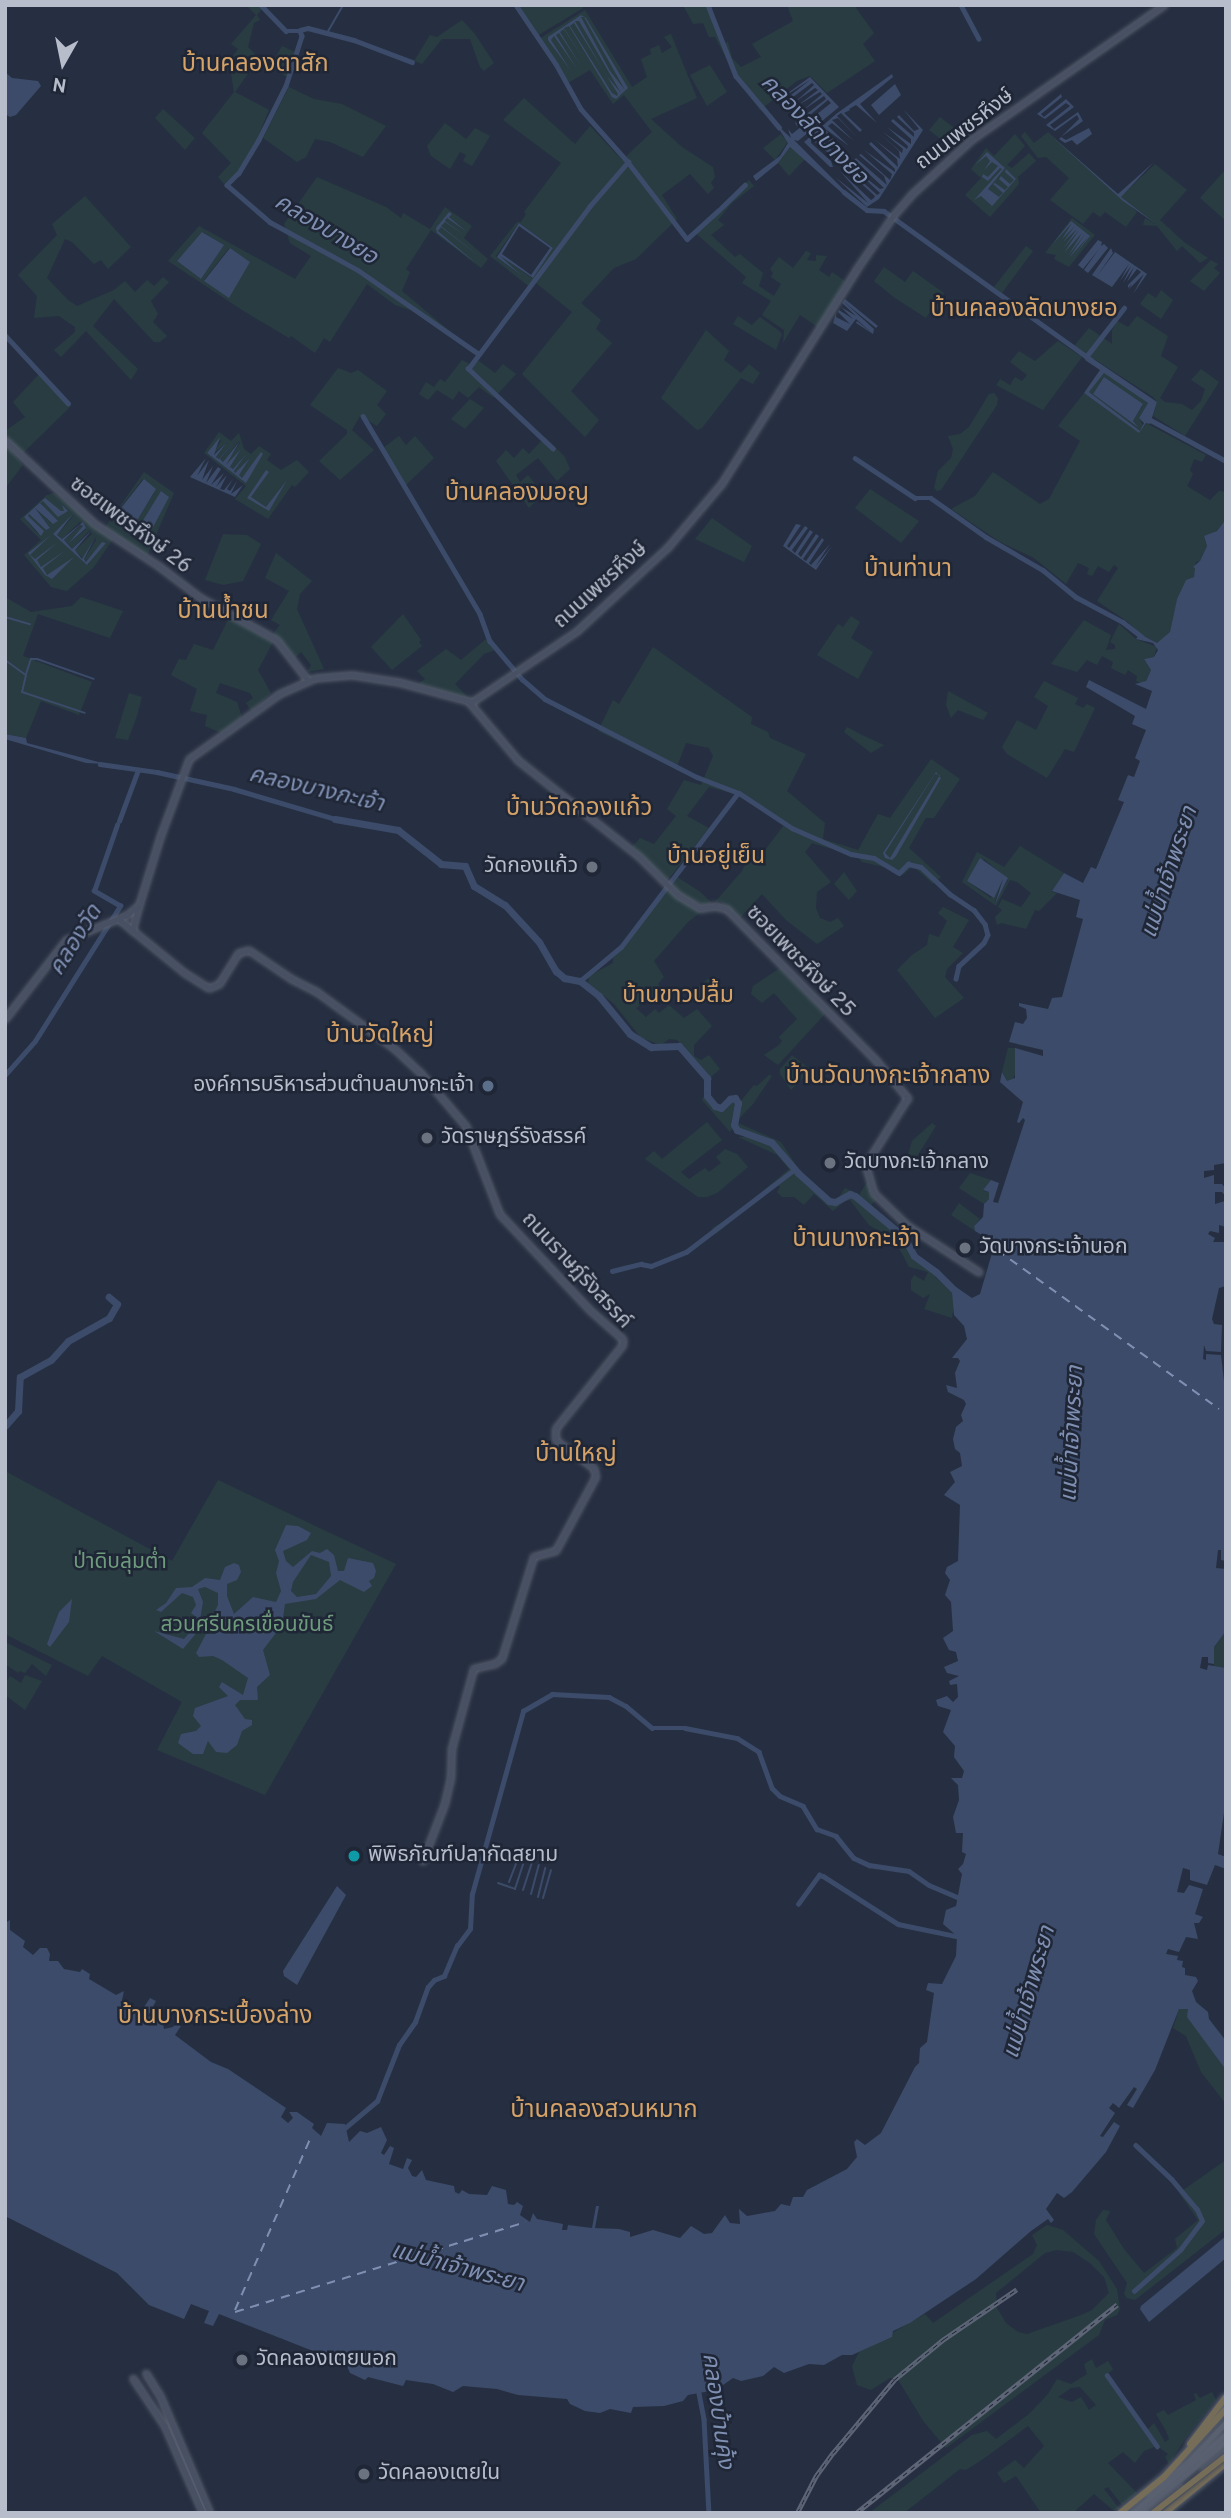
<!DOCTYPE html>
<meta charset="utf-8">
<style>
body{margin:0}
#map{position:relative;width:1231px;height:2518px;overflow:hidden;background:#262f41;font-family:Overpass,"Noto Sans Thai",sans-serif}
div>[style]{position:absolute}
.green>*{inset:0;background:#283c42}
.water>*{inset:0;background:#3c4b69}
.stream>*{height:2px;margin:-1px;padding:0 1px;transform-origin:1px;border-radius:1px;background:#3c4b69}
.canal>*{height:4.5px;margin:-2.25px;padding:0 2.25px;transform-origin:2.25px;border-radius:2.25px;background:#3c4b69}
.river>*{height:7px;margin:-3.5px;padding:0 3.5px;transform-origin:3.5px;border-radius:3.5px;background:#3c4b69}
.ferry>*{height:2px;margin-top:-1px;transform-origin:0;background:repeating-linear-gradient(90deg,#7f8fb2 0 9px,transparent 0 16px)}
.roads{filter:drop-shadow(0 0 2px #585f6e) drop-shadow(0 0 2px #585f6e)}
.secondary>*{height:4.5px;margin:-2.25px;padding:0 2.25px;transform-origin:2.25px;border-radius:2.25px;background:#485064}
.primary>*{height:5px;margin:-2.5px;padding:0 2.5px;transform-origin:2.5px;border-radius:2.5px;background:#596070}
.highway>*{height:6px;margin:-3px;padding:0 3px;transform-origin:3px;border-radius:3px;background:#766d58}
.rail>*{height:4.5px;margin-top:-2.25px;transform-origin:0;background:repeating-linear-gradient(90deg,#1f2636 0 5px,#5d6577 0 10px);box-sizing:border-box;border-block:2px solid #5d6577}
.bridges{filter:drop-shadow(0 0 2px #454c5b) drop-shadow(0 0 2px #454c5b)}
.highway-bridge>*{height:6px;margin:-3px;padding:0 3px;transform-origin:3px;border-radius:3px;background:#766d58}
.dots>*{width:19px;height:19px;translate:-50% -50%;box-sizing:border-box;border:4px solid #1f2636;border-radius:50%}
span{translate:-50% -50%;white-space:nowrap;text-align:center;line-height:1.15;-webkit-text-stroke:5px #1f2636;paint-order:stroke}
.street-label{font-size:21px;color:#b7bdcb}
.poi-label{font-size:21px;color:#b7bdcb}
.right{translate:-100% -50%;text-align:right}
.left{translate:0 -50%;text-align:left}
.park-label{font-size:21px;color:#6f9b7d}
.water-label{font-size:23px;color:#7f8fb2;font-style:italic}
.neighbourhood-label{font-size:23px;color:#d5a268}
.quarter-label{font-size:24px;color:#d5a268}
.frame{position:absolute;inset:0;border:7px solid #b7bdcb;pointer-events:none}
.north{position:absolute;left:28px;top:28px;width:70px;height:70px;-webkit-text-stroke:5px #1f2636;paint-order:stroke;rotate:189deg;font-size:19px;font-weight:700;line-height:28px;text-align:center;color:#b7bdcb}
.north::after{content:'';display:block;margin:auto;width:24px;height:32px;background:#b7bdcb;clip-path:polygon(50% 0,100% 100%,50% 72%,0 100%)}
</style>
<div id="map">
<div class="green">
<div style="clip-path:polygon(246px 5px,258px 5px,262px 9px,257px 15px,260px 20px,254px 23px,248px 47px,259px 58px,235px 92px,269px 110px,256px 142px,238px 172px,224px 184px,218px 177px,231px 163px,202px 133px,234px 92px,231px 74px,236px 67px,229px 61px,238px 49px,231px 44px,256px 15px)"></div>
<div style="clip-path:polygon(517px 5px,582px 5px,583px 8px,537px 36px)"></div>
<div style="clip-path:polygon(683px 5px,710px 5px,725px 43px,728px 42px,732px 58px,741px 67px,761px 57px,752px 44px,793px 21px,787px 5px,858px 5px,856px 8px,874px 33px,863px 44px,875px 61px,827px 93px,810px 76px,797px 81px,760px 110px,740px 84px,715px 37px,709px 37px,703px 23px,693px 24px)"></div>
<div style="clip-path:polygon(evenodd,585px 10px,632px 87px,647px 77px,641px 59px,651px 54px,650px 49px,659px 45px,662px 53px,672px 47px,664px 37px,671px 34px,697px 98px,651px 119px,682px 147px,713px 167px,715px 177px,711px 183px,714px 188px,708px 194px,690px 174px,662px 195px,677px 219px,636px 259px,614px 268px,581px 303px,601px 320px,596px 329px,612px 343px,571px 391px,599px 420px,585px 437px,522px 374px,572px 312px,536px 283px,531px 288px,490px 256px,517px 222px,521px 222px,526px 214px,524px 212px,561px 163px,503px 120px,524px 98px,575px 144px,590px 126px,622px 160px,652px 132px,624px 95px,613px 104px,590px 70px,568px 83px,539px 39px,585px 10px,519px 223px,553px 248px,532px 278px,500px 256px,521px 276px,496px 256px,519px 223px)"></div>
<div style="clip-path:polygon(462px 20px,475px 34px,494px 63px,484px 71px,480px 67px,470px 39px,442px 39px,422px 64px,414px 61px,430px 35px,437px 37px)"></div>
<div style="clip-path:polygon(282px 46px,295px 52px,287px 77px,270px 67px)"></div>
<div style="clip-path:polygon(710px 65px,727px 92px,707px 106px,690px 75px)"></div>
<div style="clip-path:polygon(289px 87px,314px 99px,342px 104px,386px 126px,363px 157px,330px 142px,315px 139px,306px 157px,297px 162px,263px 138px)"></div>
<div style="clip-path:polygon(163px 109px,195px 138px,185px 150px,155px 118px)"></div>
<div style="clip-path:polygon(940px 117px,967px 138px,953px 149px,929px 130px)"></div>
<div style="clip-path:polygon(445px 123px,466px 139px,475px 128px,490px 136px,472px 166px,463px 161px,466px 155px,460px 152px,450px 169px,431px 156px,427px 146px)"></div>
<div style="clip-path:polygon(1025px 132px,1034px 143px,1048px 132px,1137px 212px,1126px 227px,1105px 212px,1100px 217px,1093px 212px,1083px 224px,1050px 200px,1069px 178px,1046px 157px,1038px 158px,1021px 136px)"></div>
<div style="clip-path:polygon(781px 134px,788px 142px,775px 160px,763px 148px)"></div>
<div style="clip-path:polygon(1015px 134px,1025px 146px,1007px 165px,1012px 168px,1029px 153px,1036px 161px,1018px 177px,1019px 184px,990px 217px,965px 195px,981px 178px,971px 169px,986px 148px,994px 156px)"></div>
<div style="clip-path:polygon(790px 147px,805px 159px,789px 176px,778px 163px)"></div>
<div style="clip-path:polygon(1155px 164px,1187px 190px,1160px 220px,1184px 242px,1208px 258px,1200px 263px,1182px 246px,1177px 251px,1157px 226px,1143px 225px,1145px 218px,1155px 224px,1120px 197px)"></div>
<div style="clip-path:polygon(1226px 169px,1226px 221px,1200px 198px)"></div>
<div style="clip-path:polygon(evenodd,317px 177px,386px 207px,401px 218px,403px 213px,430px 229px,445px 207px,472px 226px,464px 238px,488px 259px,481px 268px,431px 230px,406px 269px,410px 272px,402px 291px,452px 333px,448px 336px,419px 313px,395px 305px,367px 284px,330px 342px,324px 338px,315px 353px,291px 336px,289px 338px,242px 310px,168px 261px,199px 226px,295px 279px,311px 256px,290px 243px,284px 224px,317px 177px,203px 232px,223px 245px,201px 279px,177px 261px,203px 232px,317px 177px,229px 248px,250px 262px,229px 295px,204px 280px,229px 248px)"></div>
<div style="clip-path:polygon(749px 180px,754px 186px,732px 203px,718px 220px,724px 225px,711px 235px,735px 257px,740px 254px,763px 273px,759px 286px,774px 296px,781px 284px,771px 277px,773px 273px,770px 269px,779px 257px,793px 268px,806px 251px,811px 253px,807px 260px,816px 261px,816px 255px,827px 256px,819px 270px,829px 277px,832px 272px,845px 281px,818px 327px,800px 315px,783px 343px,784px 330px,762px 315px,771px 301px,742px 283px,746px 277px,693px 231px)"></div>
<div style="clip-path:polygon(85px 196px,131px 247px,108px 269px,101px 260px,94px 264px,72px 242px,65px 239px,47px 278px,68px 300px,77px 306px,114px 290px,125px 281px,135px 292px,147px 280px,154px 286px,163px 277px,169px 282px,151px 301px,158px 314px,153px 322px,167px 336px,160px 342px,154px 342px,114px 299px,93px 326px,138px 369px,131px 380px,86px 331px,61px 357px,54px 350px,75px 332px,75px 327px,59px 316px,34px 318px,37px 296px,18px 275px,57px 235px,52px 224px)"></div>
<div style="clip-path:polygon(1072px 218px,1095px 235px,1069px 267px,1054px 259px,1056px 255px,1045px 253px)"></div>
<div style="clip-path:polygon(1026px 246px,1033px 251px,1002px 293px,994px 287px)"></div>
<div style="clip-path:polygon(1211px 260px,1218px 264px,1214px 268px,1220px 273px,1204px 291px,1190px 281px)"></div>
<div style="clip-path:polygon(884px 267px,905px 282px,913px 271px,944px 293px,936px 303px,943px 309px,941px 312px,933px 307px,926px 318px,895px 298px,874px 281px)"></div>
<div style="clip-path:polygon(1161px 290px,1173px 300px,1161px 319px,1140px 304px,1148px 293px,1156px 298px)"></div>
<div style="clip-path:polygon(738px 316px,752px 325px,760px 317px,778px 330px,782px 334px,776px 350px,733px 324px)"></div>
<div style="clip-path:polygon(1137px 316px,1168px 336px,1161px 356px,1178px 367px,1160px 398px,1165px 402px,1182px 404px,1192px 410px,1201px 401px,1205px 389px,1191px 380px,1201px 369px,1219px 382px,1185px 436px,1153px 416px,1157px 402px,1153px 397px,1074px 346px,1089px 328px,1112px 344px,1112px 330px,1117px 321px,1128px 327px)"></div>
<div style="clip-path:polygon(706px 330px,729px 351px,724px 360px,741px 373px,749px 364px,760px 373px,753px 384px,741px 378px,702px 428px,697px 430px,661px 398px)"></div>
<div style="clip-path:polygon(1058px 341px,1082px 357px,1043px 410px,996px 385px,1000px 379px,1010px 385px,1015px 377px,1022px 381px,1027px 375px,1010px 362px,1019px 351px,1035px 361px)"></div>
<div style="clip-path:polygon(462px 360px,470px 364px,479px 361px,495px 373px,503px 364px,516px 374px,494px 398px,479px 387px,468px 398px,459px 391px,453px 400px,437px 390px,428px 400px,419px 394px,426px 382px,434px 387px,440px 379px,445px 382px)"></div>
<div style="clip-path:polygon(338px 368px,351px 373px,358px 370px,387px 391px,377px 405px,386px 414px,377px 426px,360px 416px,352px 430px,374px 450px,340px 480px,319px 461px,347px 434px,347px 430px,310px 405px)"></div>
<div style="clip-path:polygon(41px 372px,71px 406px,22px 454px,5px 438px,5px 431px,25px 417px,13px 402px)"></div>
<div style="clip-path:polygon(evenodd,1104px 372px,1148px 403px,1139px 418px,1144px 427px,1146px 423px,1206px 455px,1202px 462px,1194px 459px,1190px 470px,1193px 474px,1187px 486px,1210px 500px,1219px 491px,1226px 492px,1226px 519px,1217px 531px,1204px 537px,1207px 546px,1200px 561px,1196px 562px,1194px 577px,1187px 580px,1177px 600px,1170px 633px,1157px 643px,1140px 634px,1128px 622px,1097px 601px,1118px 568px,1114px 565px,1109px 572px,1098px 566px,1092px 576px,1087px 574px,1089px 568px,1078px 563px,1066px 584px,1034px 558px,1000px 542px,951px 509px,975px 496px,993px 472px,1040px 504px,1049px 499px,1080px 441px,1058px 426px,1084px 393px,1140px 433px,1089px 392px,1104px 372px,1104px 377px,1143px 405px,1133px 421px,1139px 428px,1093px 394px,1104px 377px)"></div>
<div style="clip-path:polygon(1100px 384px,1136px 410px,1135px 414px,1109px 397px,1134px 416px,1132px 419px,1094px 393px)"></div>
<div style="clip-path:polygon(994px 393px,998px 398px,997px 405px,941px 490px,937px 491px,934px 488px,938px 471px,951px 458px,953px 449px,948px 436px,960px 434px,969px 427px,989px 394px)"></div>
<div style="clip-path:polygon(470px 399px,484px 408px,465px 429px,451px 419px)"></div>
<div style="clip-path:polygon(evenodd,219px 432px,231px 441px,239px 433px,244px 449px,251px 454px,259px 446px,271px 454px,267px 460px,281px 470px,297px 460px,309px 472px,295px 487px,292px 485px,268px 519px,235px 499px,246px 486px,204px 453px,219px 432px,222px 439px,213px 454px,227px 442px,216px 457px,219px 459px,236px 439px,220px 460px,223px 462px,239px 441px,240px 443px,225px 464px,228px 465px,241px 449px,230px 467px,233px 469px,246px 454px,233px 471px,236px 473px,250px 458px,238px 475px,242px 478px,261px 453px,245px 481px,207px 453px,222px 439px)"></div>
<div style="clip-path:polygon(399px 436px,406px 445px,415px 436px,434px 458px,405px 486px,383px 448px)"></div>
<div style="clip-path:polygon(545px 437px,565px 457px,570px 469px,557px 481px,538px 458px,516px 475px,520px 482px,528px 475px,543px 493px,529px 508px,496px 461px,506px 450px,514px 458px,523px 448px,529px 454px)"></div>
<div style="clip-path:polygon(5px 444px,23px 465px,6px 487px,5px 486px)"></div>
<div style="clip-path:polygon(evenodd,144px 472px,174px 493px,147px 556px,104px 529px,144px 472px,143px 479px,154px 493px,135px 523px,117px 512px,143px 479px)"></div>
<div style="clip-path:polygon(870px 489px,919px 521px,901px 543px,855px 508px)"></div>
<div style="clip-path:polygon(evenodd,54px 493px,113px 539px,94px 567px,67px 591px,51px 587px,24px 555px,41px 540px,20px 519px,47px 495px,54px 493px,40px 503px,50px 514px,51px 523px,35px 508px,50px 528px,46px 530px,29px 514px,27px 516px,41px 530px,37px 533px,24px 517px,40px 503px,54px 493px,74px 515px,57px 535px,62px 539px,80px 522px,86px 529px,68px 544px,83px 528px,81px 525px,64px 540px,72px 549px,90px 530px,92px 534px,75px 550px,83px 559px,95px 537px,96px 540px,84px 559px,88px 563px,102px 542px,88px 565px,53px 534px,74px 515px)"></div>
<div style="clip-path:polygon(712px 518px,752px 546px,744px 562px,695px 539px)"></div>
<div style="clip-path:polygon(223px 534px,247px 535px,261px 544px,243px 581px,223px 585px,205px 580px)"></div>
<div style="clip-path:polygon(276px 553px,312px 581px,300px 594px,297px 609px,324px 669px,307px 672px,311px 665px,301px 652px,295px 658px,273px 634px,280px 625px,271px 620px,289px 591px,265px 578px)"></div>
<div style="clip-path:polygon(5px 597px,31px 612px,72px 606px,81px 597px,123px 611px,110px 638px,38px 614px,23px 656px,92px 682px,79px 715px,41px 701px,26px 738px,5px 734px)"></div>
<div style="clip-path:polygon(403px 614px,421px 640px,419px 642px,422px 646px,392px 670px,371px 647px)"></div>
<div style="clip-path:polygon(851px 616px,860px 622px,851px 638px,873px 652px,858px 679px,817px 655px,838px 624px,843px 627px)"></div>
<div style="clip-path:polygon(229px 618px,273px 642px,258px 670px,271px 693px,251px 711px,246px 703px,253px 698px,250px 693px,220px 683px,216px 693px,237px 702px,242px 717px,221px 733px,205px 726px,207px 715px,190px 711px,197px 689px,171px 675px,179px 659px,186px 660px,194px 644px,213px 650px)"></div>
<div style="clip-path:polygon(1084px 620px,1111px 635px,1106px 650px,1115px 649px,1115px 645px,1110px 642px,1119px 624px,1136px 639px,1157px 647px,1154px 657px,1144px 659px,1151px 670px,1144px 684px,1136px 681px,1137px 676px,1128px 670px,1125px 675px,1111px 668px,1113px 662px,1102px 656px,1097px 665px,1087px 660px,1077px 672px,1051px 664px)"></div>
<div style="clip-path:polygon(486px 639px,495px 650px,484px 654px,455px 684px,470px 699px,418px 684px,425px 679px,417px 671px,446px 649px,461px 660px)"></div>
<div style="clip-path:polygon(653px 647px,752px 717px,751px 724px,768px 732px,770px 738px,806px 754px,787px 791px,825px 823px,823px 839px,858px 850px,878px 814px,890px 818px,931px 759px,960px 779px,934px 818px,926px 818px,909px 848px,941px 877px,933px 884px,913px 866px,903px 875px,884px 867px,862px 862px,858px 857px,812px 843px,805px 852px,831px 882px,817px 892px,816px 908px,820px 918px,830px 922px,838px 918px,844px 926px,817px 944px,786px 920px,762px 894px,740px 918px,720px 901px,715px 902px,742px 871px,750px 853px,760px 857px,784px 825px,738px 795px,709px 787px,687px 816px,709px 828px,668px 880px,632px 847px,640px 838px,654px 844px,676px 816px,667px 809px,684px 780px,701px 785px,713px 756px,709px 748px,686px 743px,676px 769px,598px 731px,613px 700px,619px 704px)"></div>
<div style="clip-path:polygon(1044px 681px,1078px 698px,1075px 704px,1083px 708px,1087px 704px,1095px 708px,1074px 752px,1065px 749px,1047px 778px,1007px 754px,1002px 747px,1017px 720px,1036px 730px,1048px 706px,1034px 697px)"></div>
<div style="clip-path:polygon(948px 691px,988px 713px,983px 720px,958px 710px,951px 718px,946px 705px)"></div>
<div style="clip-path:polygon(129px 693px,142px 697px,137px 716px,128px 740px,115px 738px)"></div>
<div style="clip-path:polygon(847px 727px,862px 735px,884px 745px,871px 753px,844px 732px)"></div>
<div style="clip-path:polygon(evenodd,1020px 846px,1064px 873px,1052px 892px,1057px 893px,1039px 911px,1035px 910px,1026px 929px,1001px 923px,997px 925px,995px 917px,1002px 910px,998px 907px,1002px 899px,1021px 907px,1031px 893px,1017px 882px,1010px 880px,996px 906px,962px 882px,977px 852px,1004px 867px,1020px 846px,984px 859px,1008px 880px,994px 904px,1003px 878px,991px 898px,967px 881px,984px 859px)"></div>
<div style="clip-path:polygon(844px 872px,857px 891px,849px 900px,834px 884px)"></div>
<div style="clip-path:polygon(674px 875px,699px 891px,712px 903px,705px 905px,690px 900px,671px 886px)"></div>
<div style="clip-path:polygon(668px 887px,693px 907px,703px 910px,688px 922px,654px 961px,664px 977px,658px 984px,663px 990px,636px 1008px,646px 1017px,655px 1009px,659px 1013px,669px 1005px,684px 1018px,697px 1009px,712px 1026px,694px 1045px,694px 1056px,701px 1060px,709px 1055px,720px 1069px,711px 1077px,677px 1040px,669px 1039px,661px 1045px,641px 1038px,614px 1004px,588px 983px,589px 976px,613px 963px,613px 958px,624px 948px)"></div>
<div style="clip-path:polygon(943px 907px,969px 920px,953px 947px,963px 953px,947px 969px,945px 977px,964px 998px,935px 1018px,897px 970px,912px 955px,927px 945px,929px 934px,939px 937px,947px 921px,938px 913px)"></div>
<div style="clip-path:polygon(780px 968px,825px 1014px,778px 1065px,764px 1055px,779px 1045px,782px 1041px,779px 1037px,797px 1019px,774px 993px,762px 1003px,751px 994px,753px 986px)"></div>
<div style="clip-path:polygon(709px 978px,720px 988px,703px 1005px,688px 995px)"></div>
<div style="clip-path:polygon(1008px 1048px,1015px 1048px,1016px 1072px,1012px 1081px,1007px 1081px,1002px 1072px)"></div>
<div style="clip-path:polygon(792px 1055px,811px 1070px,791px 1090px,780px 1074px,780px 1069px)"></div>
<div style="clip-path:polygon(769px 1075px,772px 1076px,753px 1104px,736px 1122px,781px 1142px,800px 1171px,829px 1200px,837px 1200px,845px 1188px,859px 1195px,868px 1181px,877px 1199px,871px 1205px,905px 1236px,915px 1255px,939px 1271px,935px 1277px,952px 1292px,955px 1299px,952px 1318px,924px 1309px,930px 1294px,923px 1298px,911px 1290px,911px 1280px,914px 1275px,924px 1281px,928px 1272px,909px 1267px,899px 1248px,886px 1242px,888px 1237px,869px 1225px,850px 1200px,845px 1201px,833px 1211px,814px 1194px,804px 1205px,794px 1197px,782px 1197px,777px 1192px,780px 1187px,776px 1184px,716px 1234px,712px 1228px,737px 1213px,789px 1169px,777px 1155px,738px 1137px,744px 1137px,747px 1132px,735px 1125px,730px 1132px,702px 1100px,703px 1097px,722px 1110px,733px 1100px,740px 1102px,754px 1085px,757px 1086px)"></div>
<div style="clip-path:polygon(707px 1122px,722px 1140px,681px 1172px,689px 1179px,705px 1168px,709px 1172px,721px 1163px,716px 1157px,725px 1149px,737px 1154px,748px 1167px,717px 1193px,707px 1197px,698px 1197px,645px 1159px,654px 1151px,662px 1159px)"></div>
<div style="clip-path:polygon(932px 1123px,936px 1126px,913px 1163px,907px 1158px,912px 1141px)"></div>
<div style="clip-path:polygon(970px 1173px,991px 1180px,983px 1191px,989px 1192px,989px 1199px,984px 1204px,959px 1188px)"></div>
<div style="clip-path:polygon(959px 1203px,980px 1219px,974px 1226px,975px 1231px,951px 1215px)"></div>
<div style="clip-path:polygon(5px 1471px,172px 1561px,218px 1480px,396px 1564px,265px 1795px,157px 1750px,182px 1702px,102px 1656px,88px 1676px,5px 1634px)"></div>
<div style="clip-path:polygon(1226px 1631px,1226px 1668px,1214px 1666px,1214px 1647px)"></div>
<div style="clip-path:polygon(7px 1643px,52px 1665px,46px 1676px,32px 1664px,25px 1673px,20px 1671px,18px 1673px,5px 1664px)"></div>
<div style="clip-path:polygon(25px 1675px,42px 1681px,25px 1710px,5px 1695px,5px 1684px,10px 1676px,21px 1683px)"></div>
<div style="clip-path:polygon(1179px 2009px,1188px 2009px,1188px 2017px,1226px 2070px,1226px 2104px,1201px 2072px,1186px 2036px,1173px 2028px)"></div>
<div style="clip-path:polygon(1226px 2160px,1226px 2229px,1135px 2300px,1127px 2298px,1124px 2294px,1127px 2283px,1094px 2234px,1096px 2220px,1103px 2210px,1110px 2211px,1106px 2220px,1124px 2249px,1144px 2273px,1177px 2248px,1175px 2239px,1198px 2220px,1179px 2193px)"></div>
<div style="clip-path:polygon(evenodd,1047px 2225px,1063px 2230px,1099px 2261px,1117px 2289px,1120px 2309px,1117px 2315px,1105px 2320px,1099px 2335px,946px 2448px,924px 2422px,897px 2378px,890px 2378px,871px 2390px,857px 2385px,852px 2366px,859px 2352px,925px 2314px,933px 2323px,1033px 2254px,1037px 2245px,1032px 2235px,1047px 2225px,1056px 2250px,1073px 2252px,1090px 2263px,1104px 2277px,1109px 2293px,1092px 2310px,1081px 2315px,1027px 2334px,1018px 2332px,1006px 2323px,997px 2308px,996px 2293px,1045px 2253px,1056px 2250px)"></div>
<div style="clip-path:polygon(evenodd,1092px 2359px,1096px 2368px,1108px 2361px,1113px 2369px,1106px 2376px,1145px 2432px,1154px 2423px,1165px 2442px,1169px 2439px,1166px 2431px,1156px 2414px,1164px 2410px,1168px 2415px,1196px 2400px,1194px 2394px,1196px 2393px,1200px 2398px,1212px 2392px,1216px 2400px,1185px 2439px,1169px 2464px,1165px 2457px,1168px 2454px,1157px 2446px,1144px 2451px,1135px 2463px,1123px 2452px,1108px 2463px,1137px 2493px,1122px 2505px,1108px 2487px,1104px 2489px,1119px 2508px,1114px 2511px,1094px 2494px,1073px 2513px,1041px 2513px,1016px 2476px,1004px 2483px,997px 2473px,1015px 2460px,1024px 2468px,1044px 2446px,1028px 2426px,986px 2457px,966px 2470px,960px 2469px,904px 2513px,869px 2513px,972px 2435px,987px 2431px,996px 2439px,1029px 2414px,1048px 2394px,1057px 2379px,1071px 2384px,1087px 2374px,1084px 2364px,1092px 2359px,1080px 2387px,1096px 2405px,1089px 2410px,1081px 2397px,1072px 2402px,1058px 2397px,1071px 2388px,1080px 2387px)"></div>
</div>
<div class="water">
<div style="clip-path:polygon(evenodd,581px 15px,586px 18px,628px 88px,616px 99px,612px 97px,569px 26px,564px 28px,586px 63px,564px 29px,560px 32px,581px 66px,559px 33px,556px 35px,577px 69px,554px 36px,551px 40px,571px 71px,548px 40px,548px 37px,581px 15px,581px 17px,584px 17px,625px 90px,610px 71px,581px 17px,581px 15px,575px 21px,579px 21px,621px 93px,606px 75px,575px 21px,581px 15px,574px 23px,618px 94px,617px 96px,612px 93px,570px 26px,574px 23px)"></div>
<div style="clip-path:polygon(5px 72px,12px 78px,38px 81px,41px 86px,16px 115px,10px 117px,5px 114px)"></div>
<div style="clip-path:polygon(892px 74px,893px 77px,860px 104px,877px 123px,856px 105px,849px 109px,868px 126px,850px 110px,844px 113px,862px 130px,860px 132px,841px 113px,837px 116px,858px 138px,838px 118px,832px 120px,854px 141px,832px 123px,828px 126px,849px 146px,824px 128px,844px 151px,840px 153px,821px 134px,820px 138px,837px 156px,836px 159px,811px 139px,811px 143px,831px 161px,833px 167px,830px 167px,804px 142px,836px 114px)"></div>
<div style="clip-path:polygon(810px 77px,839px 107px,798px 141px,794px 140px,853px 199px,851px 201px,790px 147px,778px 163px,756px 181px,753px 176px,780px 156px,788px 143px,775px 123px,791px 138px,788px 129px,792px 134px,831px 103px,828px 100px,797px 126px,795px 123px,826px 99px,824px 96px,802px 111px,822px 94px,820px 92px,797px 106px,818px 90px,815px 88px,795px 102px,814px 85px,812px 83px,793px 97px,791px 95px,810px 80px,774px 103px)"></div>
<div style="clip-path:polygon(895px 84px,901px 95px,879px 115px,871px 105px)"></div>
<div style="clip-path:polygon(1061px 94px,1062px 97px,1041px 114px,1044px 117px,1066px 99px,1074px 107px,1050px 125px,1054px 129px,1078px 112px,1083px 121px,1061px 137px,1066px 140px,1089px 128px,1092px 134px,1077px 145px,1072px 140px,1065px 143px,1059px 139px,1079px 119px,1077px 115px,1055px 131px,1046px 125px,1070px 106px,1066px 103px,1045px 119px,1037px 114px)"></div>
<div style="clip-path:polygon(903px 109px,923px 130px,879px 199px,867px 207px,835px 177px,868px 203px,840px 171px,871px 200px,874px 198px,875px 196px,845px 169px,846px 167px,877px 195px,880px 193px,850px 165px,880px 189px,884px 188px,854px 160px,856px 158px,887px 185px,884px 176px,859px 155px,861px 154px,890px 180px,892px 174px,864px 150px,895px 172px,895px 169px,869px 144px,871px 142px,898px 167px,897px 159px,874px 139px,900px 159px,899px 151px,879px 133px,902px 153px,903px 149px,883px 132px,907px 149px,908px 146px,887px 127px,911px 144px,911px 139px,891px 121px,893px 119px,914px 137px,914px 133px,897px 117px,899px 115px,914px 131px,919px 129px)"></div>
<div style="clip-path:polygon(1047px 132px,1118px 194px,1154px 162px,1121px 197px,1156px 224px,1123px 201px)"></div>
<div style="clip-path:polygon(987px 152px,1005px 168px,988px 189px,999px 197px,1003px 193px,993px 184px,995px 183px,1005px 190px,1008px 187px,999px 179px,1001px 176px,1010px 184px,1014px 180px,1005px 172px,1006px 169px,1016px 179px,987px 212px,992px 206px,981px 196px,974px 200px,1002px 169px,1000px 168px,988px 181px,982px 177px,983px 174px,988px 177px,998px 166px,992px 162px,984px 170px,990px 161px,986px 156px,975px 165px)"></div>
<div style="clip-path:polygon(449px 212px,452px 214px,449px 217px,467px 232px,447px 218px,445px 221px,464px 235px,445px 222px,441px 226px,484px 260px,441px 227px,438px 231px,478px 265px,437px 233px,436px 228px)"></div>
<div style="clip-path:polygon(1071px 221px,1090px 236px,1071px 260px,1088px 237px,1069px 258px,1085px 234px,1068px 256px,1082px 233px,1064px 253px,1079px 230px,1063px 249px,1077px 229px,1063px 242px,1075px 226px,1062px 239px,1072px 223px,1052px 245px)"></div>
<div style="clip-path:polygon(evenodd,519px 223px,553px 248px,533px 278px,500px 256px,522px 276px,497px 257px,519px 223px,519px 226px,550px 248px,531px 275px,502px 254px,519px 226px)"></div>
<div style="clip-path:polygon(202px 232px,224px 245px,201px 279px,177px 261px)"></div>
<div style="clip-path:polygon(1098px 240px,1102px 242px,1101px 246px,1104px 244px,1108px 248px,1088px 273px,1084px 270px,1099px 249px,1083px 269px,1078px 265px)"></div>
<div style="clip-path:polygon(230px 248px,250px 262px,229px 298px,204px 281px)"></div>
<div style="clip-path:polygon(1111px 248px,1113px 253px,1097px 276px,1115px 252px,1147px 274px,1133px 294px,1144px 274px,1128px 290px,1132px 284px,1128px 288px,1128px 285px,1141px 272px,1137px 269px,1127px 282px,1134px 267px,1123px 283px,1131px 266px,1120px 281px,1129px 264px,1112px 287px,1092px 275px)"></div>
<div style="clip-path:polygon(845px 299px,878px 326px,876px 328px,844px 302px,874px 329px,873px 334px,856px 323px,857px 321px,872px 333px,856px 319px,847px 331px,833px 323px,836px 313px,836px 317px,850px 324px,838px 312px,839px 310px,853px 319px,841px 307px,856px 316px,842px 303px)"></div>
<div style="clip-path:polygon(evenodd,1089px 356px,1157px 402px,1150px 424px,1146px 423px,1139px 433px,1084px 393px,1100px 370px,1085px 360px,1089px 356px,1104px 373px,1148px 403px,1139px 418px,1144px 423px,1140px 431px,1089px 392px,1104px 373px)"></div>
<div style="clip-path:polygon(1104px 377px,1143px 404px,1133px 421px,1139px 428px,1093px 394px)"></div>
<div style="clip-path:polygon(220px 437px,214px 455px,227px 442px,216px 457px,219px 459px,238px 437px,220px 459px,223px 462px,240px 441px,226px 465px,241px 449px,230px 467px,233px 469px,247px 453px,234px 471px,235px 473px,250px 458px,239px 475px,242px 478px,261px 452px,263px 454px,246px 483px,207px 453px)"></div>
<div style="clip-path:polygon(206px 458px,197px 476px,209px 460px,202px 480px,213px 466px,206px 483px,218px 467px,221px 469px,211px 485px,224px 473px,216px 487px,227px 475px,220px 489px,224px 490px,233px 479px,227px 489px,230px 491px,237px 481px,231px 494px,243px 485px,235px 497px,190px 477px)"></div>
<div style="clip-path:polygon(266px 470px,269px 472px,251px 497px,266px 507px,287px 480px,269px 511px,247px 498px)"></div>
<div style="clip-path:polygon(144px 479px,156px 489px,135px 524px,117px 513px)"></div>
<div style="clip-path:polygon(161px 491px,169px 497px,150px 533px,139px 527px)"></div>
<div style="clip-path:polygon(45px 498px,61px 511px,64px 511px,62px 505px,68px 511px,58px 517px,43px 501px,40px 503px,58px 521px,53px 524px,35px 508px,50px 528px,46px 530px,29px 514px,28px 516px,44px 531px,41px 536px,24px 517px)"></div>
<div style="clip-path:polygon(73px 514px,57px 535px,62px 539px,83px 522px,86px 528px,68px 544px,83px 526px,80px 525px,64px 540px,72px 549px,92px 530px,75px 550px,82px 559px,96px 536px,84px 559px,86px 562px,102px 542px,106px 543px,87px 565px,53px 534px)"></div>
<div style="clip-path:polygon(1226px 519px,1226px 1163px,1214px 1165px,1214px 1170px,1204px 1171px,1204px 1178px,1214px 1175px,1214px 1184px,1222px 1184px,1226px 1189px,1226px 1197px,1222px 1192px,1215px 1192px,1215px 1204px,1225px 1201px,1226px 1227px,1219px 1225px,1219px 1233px,1210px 1231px,1208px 1234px,1215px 1238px,1213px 1242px,1225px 1242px,1226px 1286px,1219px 1288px,1212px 1319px,1214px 1324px,1222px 1325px,1221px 1352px,1206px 1351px,1204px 1345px,1203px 1359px,1206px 1360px,1206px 1354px,1221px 1355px,1226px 1399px,1226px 1561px,1221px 1560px,1221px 1550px,1218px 1550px,1216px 1568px,1226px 1569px,1226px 1631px,1214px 1647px,1214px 1664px,1208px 1663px,1208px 1657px,1202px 1657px,1200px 1668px,1207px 1670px,1208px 1665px,1226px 1668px,1226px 1799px,1218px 1854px,1226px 1857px,1226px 1869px,1215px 1865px,1207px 1885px,1190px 1880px,1190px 1870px,1183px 1868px,1177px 1892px,1184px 1893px,1189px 1885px,1203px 1889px,1195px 1914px,1203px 1917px,1199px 1923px,1194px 1923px,1198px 1939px,1186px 1937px,1179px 1952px,1168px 1949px,1166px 1954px,1178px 1956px,1177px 1960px,1183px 1961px,1182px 1967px,1185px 1968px,1185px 1975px,1196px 1977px,1198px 1981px,1192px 1991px,1196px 2002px,1208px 2012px,1209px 2019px,1226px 2041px,1226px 2070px,1187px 2017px,1188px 2009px,1179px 2009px,1155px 2070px,1133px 2108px,1127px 2105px,1137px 2089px,1134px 2087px,1119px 2108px,1113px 2103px,1109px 2108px,1115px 2113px,1100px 2136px,1103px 2137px,1114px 2122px,1120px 2126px,1106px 2152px,1072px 2192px,1064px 2198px,1057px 2193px,1046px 2209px,1054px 2220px,1051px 2223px,1048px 2219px,1031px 2231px,976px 2279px,910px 2323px,893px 2331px,892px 2337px,852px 2355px,842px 2355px,824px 2365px,809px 2364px,784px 2373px,774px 2367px,763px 2376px,741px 2381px,733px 2378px,716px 2390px,688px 2395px,683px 2401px,664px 2406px,633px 2407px,631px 2413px,610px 2409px,600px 2413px,585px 2411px,570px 2404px,567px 2399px,518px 2395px,497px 2389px,463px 2386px,453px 2392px,433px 2384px,406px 2380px,403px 2386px,368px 2377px,365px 2380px,350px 2373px,346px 2364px,219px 2314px,213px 2326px,204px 2323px,209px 2311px,191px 2304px,184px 2319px,149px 2305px,117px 2273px,5px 2216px,5px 1923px,10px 1920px,10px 1930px,25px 1941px,23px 1947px,33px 1955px,40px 1948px,47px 1948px,50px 1954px,49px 1961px,58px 1961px,64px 1969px,80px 1972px,82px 1969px,90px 1974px,89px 1979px,116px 1995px,124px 1991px,122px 2000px,133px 2010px,140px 2013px,150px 1998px,156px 2001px,148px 2016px,163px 2023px,164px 2029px,173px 2027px,177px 2022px,181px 2026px,175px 2035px,211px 2062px,228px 2069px,286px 2108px,281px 2117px,288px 2123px,293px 2118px,289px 2112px,297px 2112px,314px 2124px,312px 2128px,321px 2136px,327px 2123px,345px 2124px,349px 2142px,360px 2131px,367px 2133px,381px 2127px,387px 2140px,381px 2153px,384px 2155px,390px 2146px,394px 2148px,389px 2164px,403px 2169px,407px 2158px,412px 2160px,408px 2168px,412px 2176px,416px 2177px,422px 2170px,426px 2180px,454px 2186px,455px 2192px,459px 2194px,462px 2190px,469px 2194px,487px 2195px,492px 2186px,506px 2190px,508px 2204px,514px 2205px,517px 2202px,523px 2206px,520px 2215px,530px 2222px,533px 2213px,537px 2219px,563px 2224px,562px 2230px,567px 2230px,568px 2225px,592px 2228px,596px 2206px,599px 2206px,595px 2228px,619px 2229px,630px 2232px,630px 2237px,653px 2230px,680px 2238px,691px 2226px,704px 2234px,712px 2233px,725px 2215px,730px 2223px,740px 2224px,739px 2209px,747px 2216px,775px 2211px,781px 2204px,790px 2206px,793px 2197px,803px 2197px,807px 2190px,847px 2169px,857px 2157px,854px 2142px,857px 2139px,865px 2145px,881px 2133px,915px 2067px,919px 2063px,920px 2048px,927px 2042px,934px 1993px,926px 1990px,928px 1983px,942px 1984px,956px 1956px,957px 1936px,943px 1924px,946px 1910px,956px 1906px,962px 1874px,958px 1869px,963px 1864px,966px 1854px,962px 1852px,963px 1833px,956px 1833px,953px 1817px,959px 1800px,958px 1785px,951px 1778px,962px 1778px,964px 1771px,954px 1757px,955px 1746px,943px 1732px,951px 1710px,938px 1706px,936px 1700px,947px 1696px,953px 1702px,958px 1697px,957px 1684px,950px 1685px,949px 1681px,959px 1676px,947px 1673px,944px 1667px,958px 1661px,956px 1652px,949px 1650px,943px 1638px,953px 1631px,951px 1602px,945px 1595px,950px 1580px,945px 1573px,947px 1567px,958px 1561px,960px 1505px,944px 1495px,955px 1482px,950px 1472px,962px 1466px,960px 1453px,955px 1449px,953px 1439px,956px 1427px,963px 1421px,961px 1415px,966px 1404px,964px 1400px,948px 1392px,946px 1385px,957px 1388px,955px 1373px,960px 1361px,958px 1358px,952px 1358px,967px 1339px,964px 1326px,954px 1315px,952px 1292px,956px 1287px,972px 1298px,980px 1294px,995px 1243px,975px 1231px,974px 1226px,983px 1217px,984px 1204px,989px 1199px,989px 1192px,983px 1190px,991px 1180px,999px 1183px,993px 1202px,998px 1203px,1025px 1120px,1023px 1118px,1019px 1123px,1017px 1122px,1023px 1102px,1000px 1082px,1002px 1072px,1007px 1081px,1015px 1078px,1015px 1048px,1043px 1056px,1043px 1050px,1009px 1042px,1015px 1022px,1023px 1024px,1027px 1018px,1026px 1009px,1019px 1006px,1019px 1003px,1048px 1009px,1052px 998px,1062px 997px,1083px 919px,1076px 917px,1080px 900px,1052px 891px,1064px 873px,1083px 883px,1091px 867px,1096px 869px,1124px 802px,1118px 800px,1128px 775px,1134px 777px,1140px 761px,1135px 758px,1146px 730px,1132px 724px,1135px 716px,1086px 687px,1089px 680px,1146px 709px,1152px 691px,1135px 684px,1146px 681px,1151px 670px,1144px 659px,1154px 657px,1158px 650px,1153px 643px,1136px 639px,1140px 634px,1157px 643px,1170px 632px,1177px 599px,1186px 580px,1194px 577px,1195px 568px,1193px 567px,1200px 561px,1207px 546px,1204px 536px,1217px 531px)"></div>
<div style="clip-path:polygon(796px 524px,801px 525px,787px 546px,789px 548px,805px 526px,808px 528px,792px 550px,795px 553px,810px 530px,813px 532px,798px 554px,801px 557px,816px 534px,819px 536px,803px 559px,806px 561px,822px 538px,824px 540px,809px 563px,811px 565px,830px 544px,815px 567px,832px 546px,816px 570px,783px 546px)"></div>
<div style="clip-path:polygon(51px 535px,30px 555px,35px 559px,58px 542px,37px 560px,41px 567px,66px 550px,43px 568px,47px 575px,74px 557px,52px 579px,45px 575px,28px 553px)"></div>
<div style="clip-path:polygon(5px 734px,26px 738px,27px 743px,106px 764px,86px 763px,5px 739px)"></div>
<div style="clip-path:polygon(evenodd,936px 772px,941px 778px,896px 856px,892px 860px,885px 858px,883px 853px,936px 772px,935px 774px,940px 775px,890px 858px,885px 853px,935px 774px)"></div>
<div style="clip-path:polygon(980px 858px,1008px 878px,995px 904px,1003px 879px,994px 898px,967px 881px)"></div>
<div style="clip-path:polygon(evenodd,286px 1525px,298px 1526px,311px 1533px,307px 1540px,283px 1551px,286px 1561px,293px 1567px,312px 1551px,320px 1553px,327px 1549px,334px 1555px,338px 1571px,344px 1571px,348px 1558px,373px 1563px,376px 1571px,374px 1578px,369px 1581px,372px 1586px,364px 1592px,340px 1580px,316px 1599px,285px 1604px,282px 1625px,263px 1650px,270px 1675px,257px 1687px,258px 1700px,240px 1700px,235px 1705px,245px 1719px,252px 1720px,252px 1725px,242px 1731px,237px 1745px,227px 1753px,216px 1752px,208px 1741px,203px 1754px,193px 1754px,178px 1743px,181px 1734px,196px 1731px,201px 1726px,193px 1716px,195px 1708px,228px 1696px,219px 1687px,222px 1682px,243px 1695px,248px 1678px,222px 1660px,213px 1656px,199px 1657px,196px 1653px,206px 1634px,216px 1634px,208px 1625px,218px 1605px,218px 1593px,205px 1587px,198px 1589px,203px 1602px,198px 1631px,183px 1649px,154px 1631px,184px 1639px,196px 1625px,196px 1617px,191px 1613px,196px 1605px,193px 1597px,182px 1593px,161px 1612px,156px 1610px,166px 1603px,176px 1588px,192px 1587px,205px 1578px,220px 1580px,225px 1567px,234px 1563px,239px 1565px,241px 1572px,237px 1580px,227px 1584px,227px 1596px,234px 1614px,253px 1597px,276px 1602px,281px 1591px,276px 1573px,279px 1561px,275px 1550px,286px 1525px,311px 1555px,329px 1562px,331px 1576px,316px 1594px,297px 1597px,291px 1591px,293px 1582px,311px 1555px)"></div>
<div style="clip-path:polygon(72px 1599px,69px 1622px,50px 1647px,47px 1644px,59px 1612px)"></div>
<div style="clip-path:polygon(337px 1886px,346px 1895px,297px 1985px,284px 1976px,283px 1971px)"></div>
<div style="clip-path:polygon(1226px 2236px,1226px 2258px,1149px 2322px,1140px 2309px,1141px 2306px)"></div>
</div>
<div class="stream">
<div style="left:327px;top:33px;width:32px;rotate:-60deg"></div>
<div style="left:5px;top:617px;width:26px;rotate:16deg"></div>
<div style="left:5px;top:660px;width:26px;rotate:36deg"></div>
<div style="left:26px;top:675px;width:17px;rotate:103deg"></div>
<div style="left:22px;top:692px;width:66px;rotate:18.4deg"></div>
<div style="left:26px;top:674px;width:16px;rotate:-72deg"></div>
<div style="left:31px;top:659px;width:6px"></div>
<div style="left:37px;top:659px;width:60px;rotate:19.3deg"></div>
<div style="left:509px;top:1882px;width:25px;rotate:-69deg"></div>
<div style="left:498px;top:1883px;width:18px;rotate:19deg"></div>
<div style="left:515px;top:1889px;width:32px;rotate:-72deg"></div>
<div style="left:523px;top:1890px;width:28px;rotate:-72deg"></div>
<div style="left:531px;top:1894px;width:30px;rotate:-75deg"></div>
<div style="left:538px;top:1897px;width:30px;rotate:-76deg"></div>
<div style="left:543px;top:1898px;width:29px;rotate:-74deg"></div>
</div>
<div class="canal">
<div style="left:261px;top:5px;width:36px;rotate:46deg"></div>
<div style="left:286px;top:31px;width:14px"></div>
<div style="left:300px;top:31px;width:5px;rotate:68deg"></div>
<div style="left:302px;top:36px;width:52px;rotate:107.7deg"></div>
<div style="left:286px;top:86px;width:60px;rotate:116.6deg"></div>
<div style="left:259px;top:140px;width:39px;rotate:121deg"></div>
<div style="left:239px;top:173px;width:17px;rotate:135deg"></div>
<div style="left:227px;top:185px;width:57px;rotate:40.7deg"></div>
<div style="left:270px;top:222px;width:100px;rotate:28.6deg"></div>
<div style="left:358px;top:270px;width:147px;rotate:34.8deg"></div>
<div style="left:516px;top:5px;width:71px;rotate:55.9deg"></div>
<div style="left:556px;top:64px;width:51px;rotate:60.9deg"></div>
<div style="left:581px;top:109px;width:71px;rotate:48.4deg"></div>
<div style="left:628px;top:162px;width:97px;rotate:52.5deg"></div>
<div style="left:687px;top:239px;width:43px;rotate:-42.2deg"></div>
<div style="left:708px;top:5px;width:76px;rotate:68.5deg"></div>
<div style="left:736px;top:76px;width:67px;rotate:49.9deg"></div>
<div style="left:961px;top:5px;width:38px;rotate:62deg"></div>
<div style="left:300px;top:30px;width:8px;rotate:-14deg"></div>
<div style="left:308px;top:28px;width:48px;rotate:14.6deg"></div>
<div style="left:354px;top:40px;width:62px;rotate:20.8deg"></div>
<div style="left:844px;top:192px;width:29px;rotate:38deg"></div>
<div style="left:867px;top:210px;width:17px;rotate:3deg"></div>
<div style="left:884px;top:211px;width:255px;rotate:35.7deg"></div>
<div style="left:721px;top:208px;width:33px;rotate:-44deg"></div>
<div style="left:5px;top:335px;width:93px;rotate:47.2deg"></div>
<div style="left:1086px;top:357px;width:62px;rotate:-52.2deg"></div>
<div style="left:363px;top:416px;width:230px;rotate:59.4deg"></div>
<div style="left:480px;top:614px;width:29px;rotate:70deg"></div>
<div style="left:490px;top:641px;width:50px;rotate:49.9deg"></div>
<div style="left:522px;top:679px;width:30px;rotate:41deg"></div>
<div style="left:545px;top:699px;width:171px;rotate:27.2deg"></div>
<div style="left:697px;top:777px;width:45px;rotate:20.9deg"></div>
<div style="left:739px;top:793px;width:64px;rotate:33.4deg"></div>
<div style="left:792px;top:828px;width:64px;rotate:23.8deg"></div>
<div style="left:851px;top:854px;width:23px;rotate:10deg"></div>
<div style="left:874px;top:858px;width:29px;rotate:31deg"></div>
<div style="left:899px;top:873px;width:13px;rotate:-45deg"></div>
<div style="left:908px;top:864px;width:13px;rotate:13deg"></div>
<div style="left:921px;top:867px;width:40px;rotate:43deg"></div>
<div style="left:950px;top:894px;width:29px;rotate:34deg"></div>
<div style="left:974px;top:910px;width:18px;rotate:52deg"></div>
<div style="left:985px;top:924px;width:11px;rotate:75deg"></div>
<div style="left:988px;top:935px;width:9px;rotate:117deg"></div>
<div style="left:984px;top:943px;width:34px;rotate:137deg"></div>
<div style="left:959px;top:966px;width:13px;rotate:103deg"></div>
<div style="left:1147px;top:418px;width:90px;rotate:28.6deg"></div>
<div style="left:553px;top:449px;width:117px;rotate:-136.7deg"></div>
<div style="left:468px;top:369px;width:202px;rotate:-53.2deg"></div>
<div style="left:589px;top:207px;width:60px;rotate:-49.1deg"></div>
<div style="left:855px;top:458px;width:72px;rotate:33.7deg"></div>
<div style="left:915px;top:498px;width:16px"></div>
<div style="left:931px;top:498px;width:67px;rotate:35.3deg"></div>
<div style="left:986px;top:537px;width:66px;rotate:30.1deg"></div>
<div style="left:1043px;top:570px;width:43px;rotate:39.3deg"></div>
<div style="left:1076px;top:597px;width:53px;rotate:28deg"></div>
<div style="left:1123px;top:622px;width:24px;rotate:38deg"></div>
<div style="left:100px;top:764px;width:58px;rotate:8deg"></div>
<div style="left:157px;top:772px;width:79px;rotate:12.4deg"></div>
<div style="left:234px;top:789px;width:105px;rotate:16.5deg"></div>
<div style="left:119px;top:821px;width:54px;rotate:-69.6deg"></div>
<div style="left:580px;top:981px;width:53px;rotate:-39.7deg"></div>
<div style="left:621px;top:947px;width:193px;rotate:-52.8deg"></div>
<div style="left:5px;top:1075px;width:45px;rotate:-48.6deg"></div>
<div style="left:35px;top:1041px;width:160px;rotate:-57.8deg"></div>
<div style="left:120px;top:906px;width:30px;rotate:-150deg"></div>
<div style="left:94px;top:891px;width:70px;rotate:-70.8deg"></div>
<div style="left:612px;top:1271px;width:30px;rotate:-14deg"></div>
<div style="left:641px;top:1264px;width:10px;rotate:11deg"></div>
<div style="left:651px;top:1266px;width:38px;rotate:-22deg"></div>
<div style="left:686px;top:1252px;width:137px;rotate:-37.3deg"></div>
<div style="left:798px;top:1904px;width:36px;rotate:-54deg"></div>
<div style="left:819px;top:1875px;width:4px;rotate:14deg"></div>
<div style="left:823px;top:1876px;width:89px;rotate:32.6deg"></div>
<div style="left:898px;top:1924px;width:64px;rotate:11.7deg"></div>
<div style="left:345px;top:2128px;width:42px;rotate:-40.2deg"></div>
<div style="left:377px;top:2101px;width:60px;rotate:-68.6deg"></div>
<div style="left:399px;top:2045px;width:28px;rotate:-55deg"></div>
<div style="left:415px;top:2022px;width:37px;rotate:-70deg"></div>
<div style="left:428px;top:1987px;width:9px;rotate:-49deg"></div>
<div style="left:434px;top:1980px;width:11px;rotate:-22deg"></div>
<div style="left:444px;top:1976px;width:33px;rotate:-67deg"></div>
<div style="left:457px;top:1946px;width:21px;rotate:-53deg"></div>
<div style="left:470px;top:1929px;width:35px;rotate:-87deg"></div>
<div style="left:472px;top:1894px;width:190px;rotate:-74.4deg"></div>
<div style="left:523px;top:1711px;width:34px;rotate:-30deg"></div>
<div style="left:552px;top:1694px;width:57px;rotate:3deg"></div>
<div style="left:609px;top:1697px;width:19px;rotate:28deg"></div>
<div style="left:626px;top:1706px;width:34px;rotate:40deg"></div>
<div style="left:652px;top:1728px;width:33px"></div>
<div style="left:685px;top:1728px;width:53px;rotate:10.9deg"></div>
<div style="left:737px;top:1738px;width:26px;rotate:32deg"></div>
<div style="left:759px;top:1752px;width:38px;rotate:70deg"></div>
<div style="left:772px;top:1788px;width:11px;rotate:45deg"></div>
<div style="left:780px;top:1796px;width:25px;rotate:23deg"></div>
<div style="left:803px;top:1806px;width:27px;rotate:59deg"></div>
<div style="left:817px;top:1829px;width:20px;rotate:20deg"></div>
<div style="left:836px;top:1836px;width:28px;rotate:51deg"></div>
<div style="left:854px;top:1858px;width:17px;rotate:25deg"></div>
<div style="left:869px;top:1865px;width:40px;rotate:8.5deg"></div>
<div style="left:909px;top:1871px;width:24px;rotate:35deg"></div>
<div style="left:929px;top:1885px;width:36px;rotate:23deg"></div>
<div style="left:1134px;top:2291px;width:62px;rotate:-41.7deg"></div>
<div style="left:1180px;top:2250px;width:36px;rotate:-53deg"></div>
<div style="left:1202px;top:2221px;width:12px;rotate:-114deg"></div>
<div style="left:1197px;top:2210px;width:39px;rotate:-130deg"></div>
<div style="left:1172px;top:2180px;width:50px;rotate:-136.6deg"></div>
<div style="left:1107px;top:2375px;width:87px;rotate:54.8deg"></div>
<div style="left:698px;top:2388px;width:32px;rotate:79deg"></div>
<div style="left:704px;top:2419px;width:94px;rotate:87deg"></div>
</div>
<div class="river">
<div style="left:335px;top:819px;width:64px;rotate:9.9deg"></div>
<div style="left:398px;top:830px;width:55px;rotate:38.3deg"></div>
<div style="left:441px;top:864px;width:24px;rotate:5deg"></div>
<div style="left:465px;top:866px;width:22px;rotate:66deg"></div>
<div style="left:474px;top:886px;width:36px;rotate:32deg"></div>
<div style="left:505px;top:905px;width:50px;rotate:47.4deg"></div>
<div style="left:539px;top:942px;width:34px;rotate:60deg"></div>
<div style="left:556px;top:971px;width:11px;rotate:41deg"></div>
<div style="left:564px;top:978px;width:16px;rotate:11deg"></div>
<div style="left:580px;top:981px;width:24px;rotate:38deg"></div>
<div style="left:599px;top:996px;width:49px;rotate:50.8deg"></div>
<div style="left:630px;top:1034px;width:25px;rotate:32deg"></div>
<div style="left:651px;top:1047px;width:28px;rotate:-2deg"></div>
<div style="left:679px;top:1046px;width:43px;rotate:48.8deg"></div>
<div style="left:707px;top:1078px;width:18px;rotate:90deg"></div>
<div style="left:707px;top:1096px;width:13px;rotate:51deg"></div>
<div style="left:715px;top:1106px;width:6px;rotate:18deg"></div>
<div style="left:721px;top:1108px;width:13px;rotate:-45deg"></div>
<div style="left:730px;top:1099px;width:5px;rotate:-11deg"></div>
<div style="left:735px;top:1098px;width:6px;rotate:59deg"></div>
<div style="left:738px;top:1103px;width:22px;rotate:100deg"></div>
<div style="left:734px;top:1125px;width:6px;rotate:59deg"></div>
<div style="left:737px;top:1130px;width:37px;rotate:20deg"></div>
<div style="left:772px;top:1143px;width:40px;rotate:49deg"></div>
<div style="left:798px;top:1173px;width:42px;rotate:42.1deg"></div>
<div style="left:829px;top:1201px;width:6px;rotate:9deg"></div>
<div style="left:835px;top:1202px;width:17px;rotate:-28deg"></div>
<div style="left:850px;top:1194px;width:5px;rotate:22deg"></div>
<div style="left:855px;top:1196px;width:64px;rotate:39.9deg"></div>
<div style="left:904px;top:1237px;width:21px;rotate:62deg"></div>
<div style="left:914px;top:1256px;width:27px;rotate:36deg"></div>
<div style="left:936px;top:1272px;width:33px;rotate:45deg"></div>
<div style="left:5px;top:1426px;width:20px;rotate:-49deg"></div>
<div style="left:18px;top:1411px;width:34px;rotate:-87deg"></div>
<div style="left:20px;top:1377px;width:35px;rotate:-29deg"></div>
<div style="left:51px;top:1360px;width:25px;rotate:-48deg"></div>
<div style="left:68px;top:1341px;width:47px;rotate:-29.3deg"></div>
<div style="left:109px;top:1318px;width:16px;rotate:-60deg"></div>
<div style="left:117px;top:1304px;width:11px;rotate:-139deg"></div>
</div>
<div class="ferry">
<div style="left:997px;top:1250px;width:273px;rotate:35.6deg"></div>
<div style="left:235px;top:2310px;width:191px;rotate:-66.3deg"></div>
<div style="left:235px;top:2312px;width:304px;rotate:-17.2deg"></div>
</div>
<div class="roads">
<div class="secondary">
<div style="left:5px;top:440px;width:123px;rotate:43deg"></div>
<div style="left:95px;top:524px;width:77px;rotate:33.3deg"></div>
<div style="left:159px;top:566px;width:53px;rotate:37.3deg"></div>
<div style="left:201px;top:598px;width:87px;rotate:28.9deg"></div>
<div style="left:277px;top:640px;width:51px;rotate:52.2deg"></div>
<div style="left:470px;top:703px;width:75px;rotate:49.9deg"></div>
<div style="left:518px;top:760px;width:156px;rotate:38.5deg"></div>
<div style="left:640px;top:857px;width:54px;rotate:45deg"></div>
<div style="left:678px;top:895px;width:26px;rotate:31deg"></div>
<div style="left:700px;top:908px;width:16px;rotate:-7deg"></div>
<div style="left:716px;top:906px;width:11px;rotate:15deg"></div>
<div style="left:727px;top:909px;width:212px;rotate:45.4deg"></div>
<div style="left:876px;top:1060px;width:50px;rotate:49.9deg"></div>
<div style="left:908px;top:1098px;width:79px;rotate:122.1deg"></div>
<div style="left:866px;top:1165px;width:29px;rotate:74deg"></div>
<div style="left:874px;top:1193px;width:46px;rotate:44.1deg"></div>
<div style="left:907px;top:1225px;width:86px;rotate:33.1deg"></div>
<div style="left:119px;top:919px;width:85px;rotate:39.3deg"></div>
<div style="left:185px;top:973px;width:28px;rotate:32deg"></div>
<div style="left:209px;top:988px;width:11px;rotate:-22deg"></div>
<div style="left:219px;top:984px;width:36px;rotate:-58deg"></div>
<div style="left:238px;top:953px;width:11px;rotate:-15deg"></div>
<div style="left:249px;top:950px;width:52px;rotate:34deg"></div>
<div style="left:292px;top:979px;width:27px;rotate:27deg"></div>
<div style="left:316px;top:991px;width:97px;rotate:36.2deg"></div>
<div style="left:394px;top:1048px;width:37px;rotate:43deg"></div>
<div style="left:421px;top:1073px;width:70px;rotate:49.7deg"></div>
<div style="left:466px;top:1126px;width:94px;rotate:68.9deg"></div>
<div style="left:500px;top:1214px;width:132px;rotate:46.8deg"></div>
<div style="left:590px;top:1310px;width:44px;rotate:41.3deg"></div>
<div style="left:623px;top:1339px;width:6px;rotate:90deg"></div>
<div style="left:623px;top:1345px;width:107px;rotate:128.6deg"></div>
<div style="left:556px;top:1429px;width:11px;rotate:90deg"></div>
<div style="left:556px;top:1440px;width:47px;rotate:36.4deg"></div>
<div style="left:594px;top:1468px;width:9px;rotate:77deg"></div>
<div style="left:596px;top:1477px;width:84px;rotate:118.4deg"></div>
<div style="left:556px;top:1551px;width:23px;rotate:165deg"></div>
<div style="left:534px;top:1557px;width:107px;rotate:107.4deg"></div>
<div style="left:502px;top:1659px;width:9px;rotate:144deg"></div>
<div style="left:495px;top:1664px;width:22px;rotate:167deg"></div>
<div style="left:474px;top:1669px;width:83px;rotate:105.4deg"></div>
<div style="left:452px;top:1749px;width:29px;rotate:92deg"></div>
<div style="left:451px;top:1778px;width:27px;rotate:103deg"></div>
<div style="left:445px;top:1804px;width:61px;rotate:111.1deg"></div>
<div style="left:132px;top:931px;width:27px;rotate:-75deg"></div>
<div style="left:5px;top:1019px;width:100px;rotate:-52.3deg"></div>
<div style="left:66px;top:940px;width:66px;rotate:-22.3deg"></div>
<div style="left:127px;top:915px;width:16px;rotate:-40deg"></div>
<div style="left:139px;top:905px;width:71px;rotate:-72.8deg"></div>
<div style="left:160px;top:837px;width:83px;rotate:-69.6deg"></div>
<div style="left:189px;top:759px;width:111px;rotate:-35.8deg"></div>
<div style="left:279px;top:694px;width:39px;rotate:-24deg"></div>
<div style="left:315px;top:678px;width:38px;rotate:-5deg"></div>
<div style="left:353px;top:675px;width:47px;rotate:8.7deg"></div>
<div style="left:399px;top:682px;width:76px;rotate:15.3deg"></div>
<div style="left:472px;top:702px;width:127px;rotate:-34.1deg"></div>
<div style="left:577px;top:631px;width:124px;rotate:-42.7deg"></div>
<div style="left:668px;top:547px;width:84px;rotate:-49.8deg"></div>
<div style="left:722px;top:483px;width:252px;rotate:-57.8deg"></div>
<div style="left:856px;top:270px;width:65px;rotate:-55.6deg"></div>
<div style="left:893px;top:216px;width:28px;rotate:-49deg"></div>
<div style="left:911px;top:195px;width:81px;rotate:-42.5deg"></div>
<div style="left:971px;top:140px;width:236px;rotate:-35deg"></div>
<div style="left:146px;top:2373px;width:26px;rotate:58deg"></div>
<div style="left:160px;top:2395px;width:128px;rotate:67deg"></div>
<div style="left:133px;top:2378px;width:58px;rotate:56.3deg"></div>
<div style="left:165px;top:2426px;width:95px;rotate:66.4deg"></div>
</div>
<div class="primary">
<div style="left:1203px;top:2470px;width:30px;rotate:-40deg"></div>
<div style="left:1148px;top:2494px;width:50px;rotate:-38.5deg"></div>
<div style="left:1187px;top:2463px;width:57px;rotate:-46.4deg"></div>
<div style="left:1132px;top:2513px;width:123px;rotate:-40deg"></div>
<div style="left:1140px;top:2513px;width:112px;rotate:-39.9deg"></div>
<div style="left:1147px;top:2513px;width:43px;rotate:-37.4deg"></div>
</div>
<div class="highway">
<div style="left:1190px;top:2444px;width:59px;rotate:-52.5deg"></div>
<div style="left:1120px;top:2513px;width:57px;rotate:-39.3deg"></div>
<div style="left:1164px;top:2477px;width:92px;rotate:-47.6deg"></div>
<div style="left:1165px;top:2513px;width:79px;rotate:-39.3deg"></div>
</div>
</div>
<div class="rail">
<div style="left:797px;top:2513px;width:42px;rotate:-62.8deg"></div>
<div style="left:816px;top:2476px;width:29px;rotate:-54deg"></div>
<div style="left:833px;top:2453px;width:95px;rotate:-50.1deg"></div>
<div style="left:894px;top:2380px;width:65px;rotate:-39.4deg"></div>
<div style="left:944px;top:2339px;width:88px;rotate:-34.4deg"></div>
<div style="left:856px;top:2513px;width:334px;rotate:-38.6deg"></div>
</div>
<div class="bridges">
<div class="highway-bridge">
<div style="left:1153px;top:2513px;width:93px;rotate:-38deg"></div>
</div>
</div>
<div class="dots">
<div style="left:592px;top:867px;background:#6b7280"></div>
<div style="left:488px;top:1086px;background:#5c6f8a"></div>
<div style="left:427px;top:1138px;background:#6b7280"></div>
<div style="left:830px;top:1163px;background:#6b7280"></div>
<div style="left:965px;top:1248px;background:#6b7280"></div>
<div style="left:354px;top:1856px;background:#0f9aa8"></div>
<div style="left:242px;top:2360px;background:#6b7280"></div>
<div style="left:364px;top:2474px;background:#6b7280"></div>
</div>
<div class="street-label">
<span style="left:965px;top:130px;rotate:-38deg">ถนนเพชรหึงษ์</span>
<span style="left:130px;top:526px;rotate:37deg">ซอยเพชรหึงษ์ 26</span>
<span style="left:601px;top:586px;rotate:-42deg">ถนนเพชรหึงษ์</span>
<span style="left:800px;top:962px;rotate:46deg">ซอยเพชรหึงษ์ 25</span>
<span style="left:576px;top:1271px;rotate:47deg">ถนนราษฎ์รังสรรค์</span>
</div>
<div class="poi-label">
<span class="right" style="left:578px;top:867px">วัดกองแก้ว</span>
<span class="right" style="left:474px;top:1086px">องค์การบริหารส่วนตำบลบางกะเจ้า</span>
<span class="left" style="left:441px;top:1138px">วัดราษฎร์รังสรรค์</span>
<span class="left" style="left:844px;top:1163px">วัดบางกะเจ้ากลาง</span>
<span class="left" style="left:979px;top:1248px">วัดบางกระเจ้านอก</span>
<span class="left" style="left:368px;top:1856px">พิพิธภัณฑ์ปลากัดสยาม</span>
<span class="left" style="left:256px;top:2360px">วัดคลองเตยนอก</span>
<span class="left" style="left:378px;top:2474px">วัดคลองเตยใน</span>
</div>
<div class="park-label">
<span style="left:120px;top:1563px">ป่าดิบลุ่มต่ำ</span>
<span style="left:247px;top:1626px">สวนศรีนครเขื่อนขันธ์</span>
</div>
<div class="water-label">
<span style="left:813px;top:131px;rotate:46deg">คลองลัดบางยอ</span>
<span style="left:325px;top:231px;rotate:31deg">คลองบางยอ</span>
<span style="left:316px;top:791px;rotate:13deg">คลองบางกะเจ้า</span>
<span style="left:1171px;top:873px;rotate:-72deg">แม่น้ำเจ้าพระยา</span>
<span style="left:77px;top:941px;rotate:-58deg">คลองวัด</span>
<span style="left:1074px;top:1434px;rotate:-87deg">แม่น้ำเจ้าพระยา</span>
<span style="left:1031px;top:1993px;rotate:-74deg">แม่น้ำเจ้าพระยา</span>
<span style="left:457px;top:2269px;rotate:15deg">แม่น้ำเจ้าพระยา</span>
<span style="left:716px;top:2411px;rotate:82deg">คลองบ้านคุ้ง</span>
</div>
<div class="neighbourhood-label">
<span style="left:716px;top:858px">บ้านอยู่เย็น</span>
<span style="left:678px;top:997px">บ้านขาวปลื้ม</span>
</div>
<div class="quarter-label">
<span style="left:255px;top:66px">บ้านคลองตาสัก</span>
<span style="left:1024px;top:311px">บ้านคลองลัดบางยอ</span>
<span style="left:517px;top:495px">บ้านคลองมอญ</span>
<span style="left:908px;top:571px">บ้านท่านา</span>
<span style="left:223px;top:613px">บ้านน้ำชน</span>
<span style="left:579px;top:810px">บ้านวัดกองแก้ว</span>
<span style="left:380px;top:1037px">บ้านวัดใหญ่</span>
<span style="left:888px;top:1078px">บ้านวัดบางกะเจ้ากลาง</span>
<span style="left:856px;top:1241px">บ้านบางกะเจ้า</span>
<span style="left:576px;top:1456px">บ้านใหญ่</span>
<span style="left:215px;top:2018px">บ้านบางกระเบื้องล่าง</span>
<span style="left:604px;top:2112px">บ้านคลองสวนหมาก</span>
</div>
<div class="frame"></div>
<div class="north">N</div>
</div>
